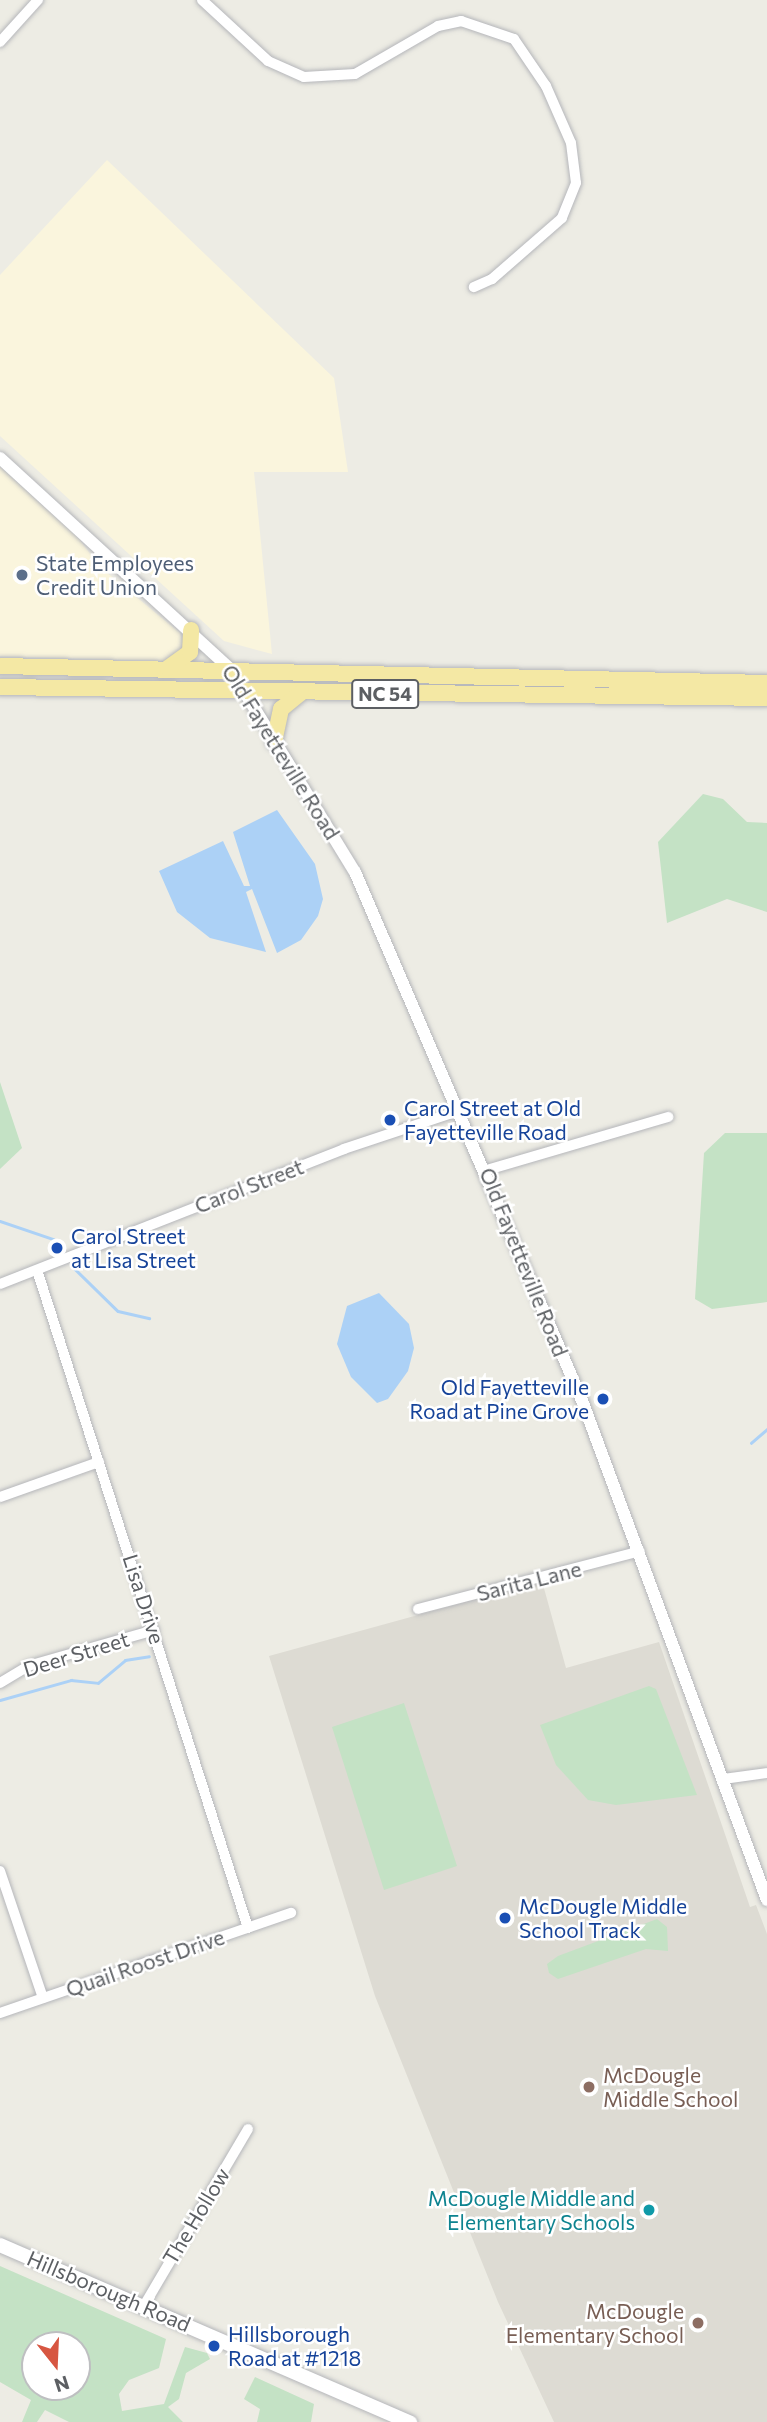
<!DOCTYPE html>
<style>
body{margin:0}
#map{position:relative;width:767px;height:2422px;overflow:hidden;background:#edece4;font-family:Commissioner,sans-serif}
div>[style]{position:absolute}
.commercial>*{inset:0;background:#faf5dd}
.education>*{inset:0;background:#dddbd3}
.green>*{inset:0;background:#c4e2c5}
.water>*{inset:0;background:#acd1f6}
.stream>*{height:2.5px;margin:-1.25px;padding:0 1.25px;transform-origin:1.25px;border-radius:1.25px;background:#acd1f6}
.roads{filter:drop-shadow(0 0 2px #b5b6ba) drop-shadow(0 0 2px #b5b6ba)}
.minor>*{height:10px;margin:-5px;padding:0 5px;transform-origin:5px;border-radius:5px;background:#fff}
.tertiary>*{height:12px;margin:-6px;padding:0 6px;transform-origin:6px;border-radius:6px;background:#fff}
.secondary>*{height:14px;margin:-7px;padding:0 7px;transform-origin:7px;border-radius:7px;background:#fff}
.trunk>*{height:16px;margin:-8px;padding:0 8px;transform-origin:8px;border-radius:8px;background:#f4e8a4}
.dots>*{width:19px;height:19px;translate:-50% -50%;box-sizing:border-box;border:4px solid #fff;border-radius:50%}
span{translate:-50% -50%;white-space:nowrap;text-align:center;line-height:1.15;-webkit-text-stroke:5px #fff;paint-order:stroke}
.shield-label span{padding:2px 5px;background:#fff;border:2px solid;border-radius:5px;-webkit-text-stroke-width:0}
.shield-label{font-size:19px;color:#5c5f63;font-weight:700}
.service-label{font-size:21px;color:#4e5e75}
.left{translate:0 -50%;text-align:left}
.street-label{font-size:21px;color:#5c5f63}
.transit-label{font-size:21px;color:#164399}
.right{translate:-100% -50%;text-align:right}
.education-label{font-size:21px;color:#785e54}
.culture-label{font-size:21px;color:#0d838f}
.north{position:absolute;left:21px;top:2331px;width:70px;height:70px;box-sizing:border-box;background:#fff;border:2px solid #bebfc1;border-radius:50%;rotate:162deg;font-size:19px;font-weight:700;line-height:28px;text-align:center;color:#5c5f63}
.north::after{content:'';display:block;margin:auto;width:24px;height:32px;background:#d75641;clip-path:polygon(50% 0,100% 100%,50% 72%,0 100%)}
</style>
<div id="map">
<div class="commercial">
<div style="clip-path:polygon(107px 160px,334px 378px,348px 472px,254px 472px,272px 654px,224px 641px,0 436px,0 275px)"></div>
<div style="clip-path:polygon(0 467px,79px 539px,100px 567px,180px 633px,184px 650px,164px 661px,0 656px)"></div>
</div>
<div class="education">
<div style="clip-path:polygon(542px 1581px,566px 1668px,659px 1642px,750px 1907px,756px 1905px,767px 1934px,767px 2422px,554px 2422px,498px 2302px,375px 1996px,269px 1656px)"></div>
</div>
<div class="green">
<div style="clip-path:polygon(703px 794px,723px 799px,747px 822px,767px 823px,767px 912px,727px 899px,667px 923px,658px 842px)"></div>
<div style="clip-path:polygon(0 1082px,22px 1148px,0 1169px)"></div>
<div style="clip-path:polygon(725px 1133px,767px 1133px,767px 1302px,712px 1309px,695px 1299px,704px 1153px)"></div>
<div style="clip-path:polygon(649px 1686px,656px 1689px,697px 1795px,616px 1805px,588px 1800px,556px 1765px,540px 1725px)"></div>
<div style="clip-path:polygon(404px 1703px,457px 1866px,384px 1890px,332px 1727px)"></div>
<div style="clip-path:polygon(657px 1919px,667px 1927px,668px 1951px,646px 1949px,558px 1979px,549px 1973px,547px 1964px,558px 1956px)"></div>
<div style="clip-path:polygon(evenodd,0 2266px,166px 2339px,159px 2368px,129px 2380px,119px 2394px,122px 2411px,164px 2404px,185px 2347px,207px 2353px,210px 2359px,186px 2373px,179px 2399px,168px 2407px,183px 2422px,69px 2422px,45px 2410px,37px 2422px,22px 2422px,31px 2400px,0 2382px,0 2266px,35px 2345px,77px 2345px,77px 2387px,35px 2387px,35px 2345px)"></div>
<div style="clip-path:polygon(255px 2377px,314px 2404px,311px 2422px,257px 2422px,260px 2409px,244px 2399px)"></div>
</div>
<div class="water">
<div style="clip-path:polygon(277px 810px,315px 864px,323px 899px,318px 916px,301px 940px,277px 953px,252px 889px,246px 892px,266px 952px,210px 938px,177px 912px,159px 871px,223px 841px,244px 886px,250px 886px,233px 832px)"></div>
<div style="clip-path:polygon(379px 1293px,409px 1324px,414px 1348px,408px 1371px,388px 1399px,377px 1403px,351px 1377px,337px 1344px,347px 1306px)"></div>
</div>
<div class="stream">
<div style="left:0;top:1221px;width:56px;rotate:18.8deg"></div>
<div style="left:53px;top:1239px;width:16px;rotate:47deg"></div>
<div style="left:72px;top:1266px;width:64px;rotate:44.4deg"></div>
<div style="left:118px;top:1311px;width:32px;rotate:13deg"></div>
<div style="left:751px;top:1443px;width:21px;rotate:-41deg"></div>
<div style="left:0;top:1700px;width:74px;rotate:-15.7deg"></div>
<div style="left:71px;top:1680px;width:27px;rotate:6deg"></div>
<div style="left:98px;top:1683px;width:35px;rotate:-40deg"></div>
<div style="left:125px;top:1660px;width:24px;rotate:-9deg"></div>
</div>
<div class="roads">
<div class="minor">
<div style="left:202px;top:0;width:90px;rotate:42.7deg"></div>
<div style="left:268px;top:61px;width:39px;rotate:24deg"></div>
<div style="left:304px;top:77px;width:51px;rotate:-3.4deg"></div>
<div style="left:355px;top:74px;width:96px;rotate:-30deg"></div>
<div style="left:438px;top:26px;width:24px;rotate:-12deg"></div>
<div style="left:461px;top:21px;width:56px;rotate:18.8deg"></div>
<div style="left:514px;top:39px;width:57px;rotate:55.8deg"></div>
<div style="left:546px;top:86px;width:62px;rotate:66.3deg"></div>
<div style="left:571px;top:143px;width:40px;rotate:82.9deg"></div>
<div style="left:576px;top:183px;width:38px;rotate:112deg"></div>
<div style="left:562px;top:218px;width:93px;rotate:138.9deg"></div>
<div style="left:492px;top:279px;width:20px;rotate:156deg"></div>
<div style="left:0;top:42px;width:57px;rotate:-47.9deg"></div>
<div style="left:487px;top:1170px;width:189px;rotate:-16.3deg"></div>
<div style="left:37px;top:1270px;width:691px;rotate:72.22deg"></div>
<div style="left:0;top:1284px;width:370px;rotate:-21.4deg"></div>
<div style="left:344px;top:1149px;width:123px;rotate:-18.4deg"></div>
<div style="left:0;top:1497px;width:105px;rotate:-19.5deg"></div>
<div style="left:418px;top:1609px;width:229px;rotate:-14.6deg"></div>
<div style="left:0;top:1683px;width:33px;rotate:-31deg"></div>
<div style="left:28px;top:1666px;width:131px;rotate:-15.9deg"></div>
<div style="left:723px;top:1779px;width:44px;rotate:-7.8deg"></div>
<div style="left:0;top:1871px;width:134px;rotate:71.3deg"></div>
<div style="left:0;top:2013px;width:308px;rotate:-19deg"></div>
<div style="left:145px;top:2304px;width:203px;rotate:-59.5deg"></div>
</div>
<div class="tertiary">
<div style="left:0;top:458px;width:314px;rotate:42.5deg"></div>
<div style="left:231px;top:670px;width:237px;rotate:58.5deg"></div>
<div style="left:355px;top:872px;width:578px;rotate:66.76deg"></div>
<div style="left:583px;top:1403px;width:530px;rotate:69.68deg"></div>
</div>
<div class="secondary">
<div style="left:0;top:2245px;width:447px;rotate:23.4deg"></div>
</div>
<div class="trunk">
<div style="left:0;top:666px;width:767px;rotate:1.27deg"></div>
<div style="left:168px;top:668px;width:27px;rotate:-36deg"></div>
<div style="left:190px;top:652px;width:22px;rotate:-87deg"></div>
<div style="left:0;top:687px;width:767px;rotate:0.82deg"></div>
<div style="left:274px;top:742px;width:34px;rotate:-78deg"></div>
<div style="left:281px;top:709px;width:26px;rotate:-39deg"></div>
</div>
</div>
<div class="dots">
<div style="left:22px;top:575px;background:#5c6f8a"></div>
<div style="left:390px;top:1120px;background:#1a4fb4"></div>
<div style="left:57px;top:1248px;background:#1a4fb4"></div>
<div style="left:603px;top:1399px;background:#1a4fb4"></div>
<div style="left:505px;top:1918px;background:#1a4fb4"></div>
<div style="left:589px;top:2087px;background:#8d6e63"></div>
<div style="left:649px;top:2210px;background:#0f9aa8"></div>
<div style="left:698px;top:2323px;background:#8d6e63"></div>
<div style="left:214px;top:2346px;background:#1a4fb4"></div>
</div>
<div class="shield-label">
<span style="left:385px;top:694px">NC 54</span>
</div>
<div class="service-label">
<span class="left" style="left:36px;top:575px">State Employees<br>Credit Union</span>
</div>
<div class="street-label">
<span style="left:281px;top:752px;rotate:58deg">Old Fayetteville Road</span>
<span style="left:249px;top:1186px;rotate:-21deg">Carol Street</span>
<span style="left:524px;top:1262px;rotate:68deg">Old Fayetteville Road</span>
<span style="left:529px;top:1581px;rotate:-14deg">Sarita Lane</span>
<span style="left:144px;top:1599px;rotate:72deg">Lisa Drive</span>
<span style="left:76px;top:1654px;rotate:-17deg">Deer Street</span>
<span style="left:145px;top:1963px;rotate:-19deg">Quail Roost Drive</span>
<span style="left:196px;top:2216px;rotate:-59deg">The Hollow</span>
<span style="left:109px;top:2291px;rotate:23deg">Hillsborough Road</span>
</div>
<div class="transit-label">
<span class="left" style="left:404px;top:1120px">Carol Street at Old<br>Fayetteville Road</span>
<span class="left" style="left:71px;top:1248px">Carol Street<br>at Lisa Street</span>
<span class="right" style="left:589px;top:1399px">Old Fayetteville<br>Road at Pine Grove</span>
<span class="left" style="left:519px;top:1918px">McDougle Middle<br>School Track</span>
<span class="left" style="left:228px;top:2346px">Hillsborough<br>Road at #1218</span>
</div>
<div class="education-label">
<span class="left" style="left:603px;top:2087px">McDougle<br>Middle School</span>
<span class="right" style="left:684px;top:2323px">McDougle<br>Elementary School</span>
</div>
<div class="culture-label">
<span class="right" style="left:635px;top:2210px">McDougle Middle and<br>Elementary Schools</span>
</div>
<div class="north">N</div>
</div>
